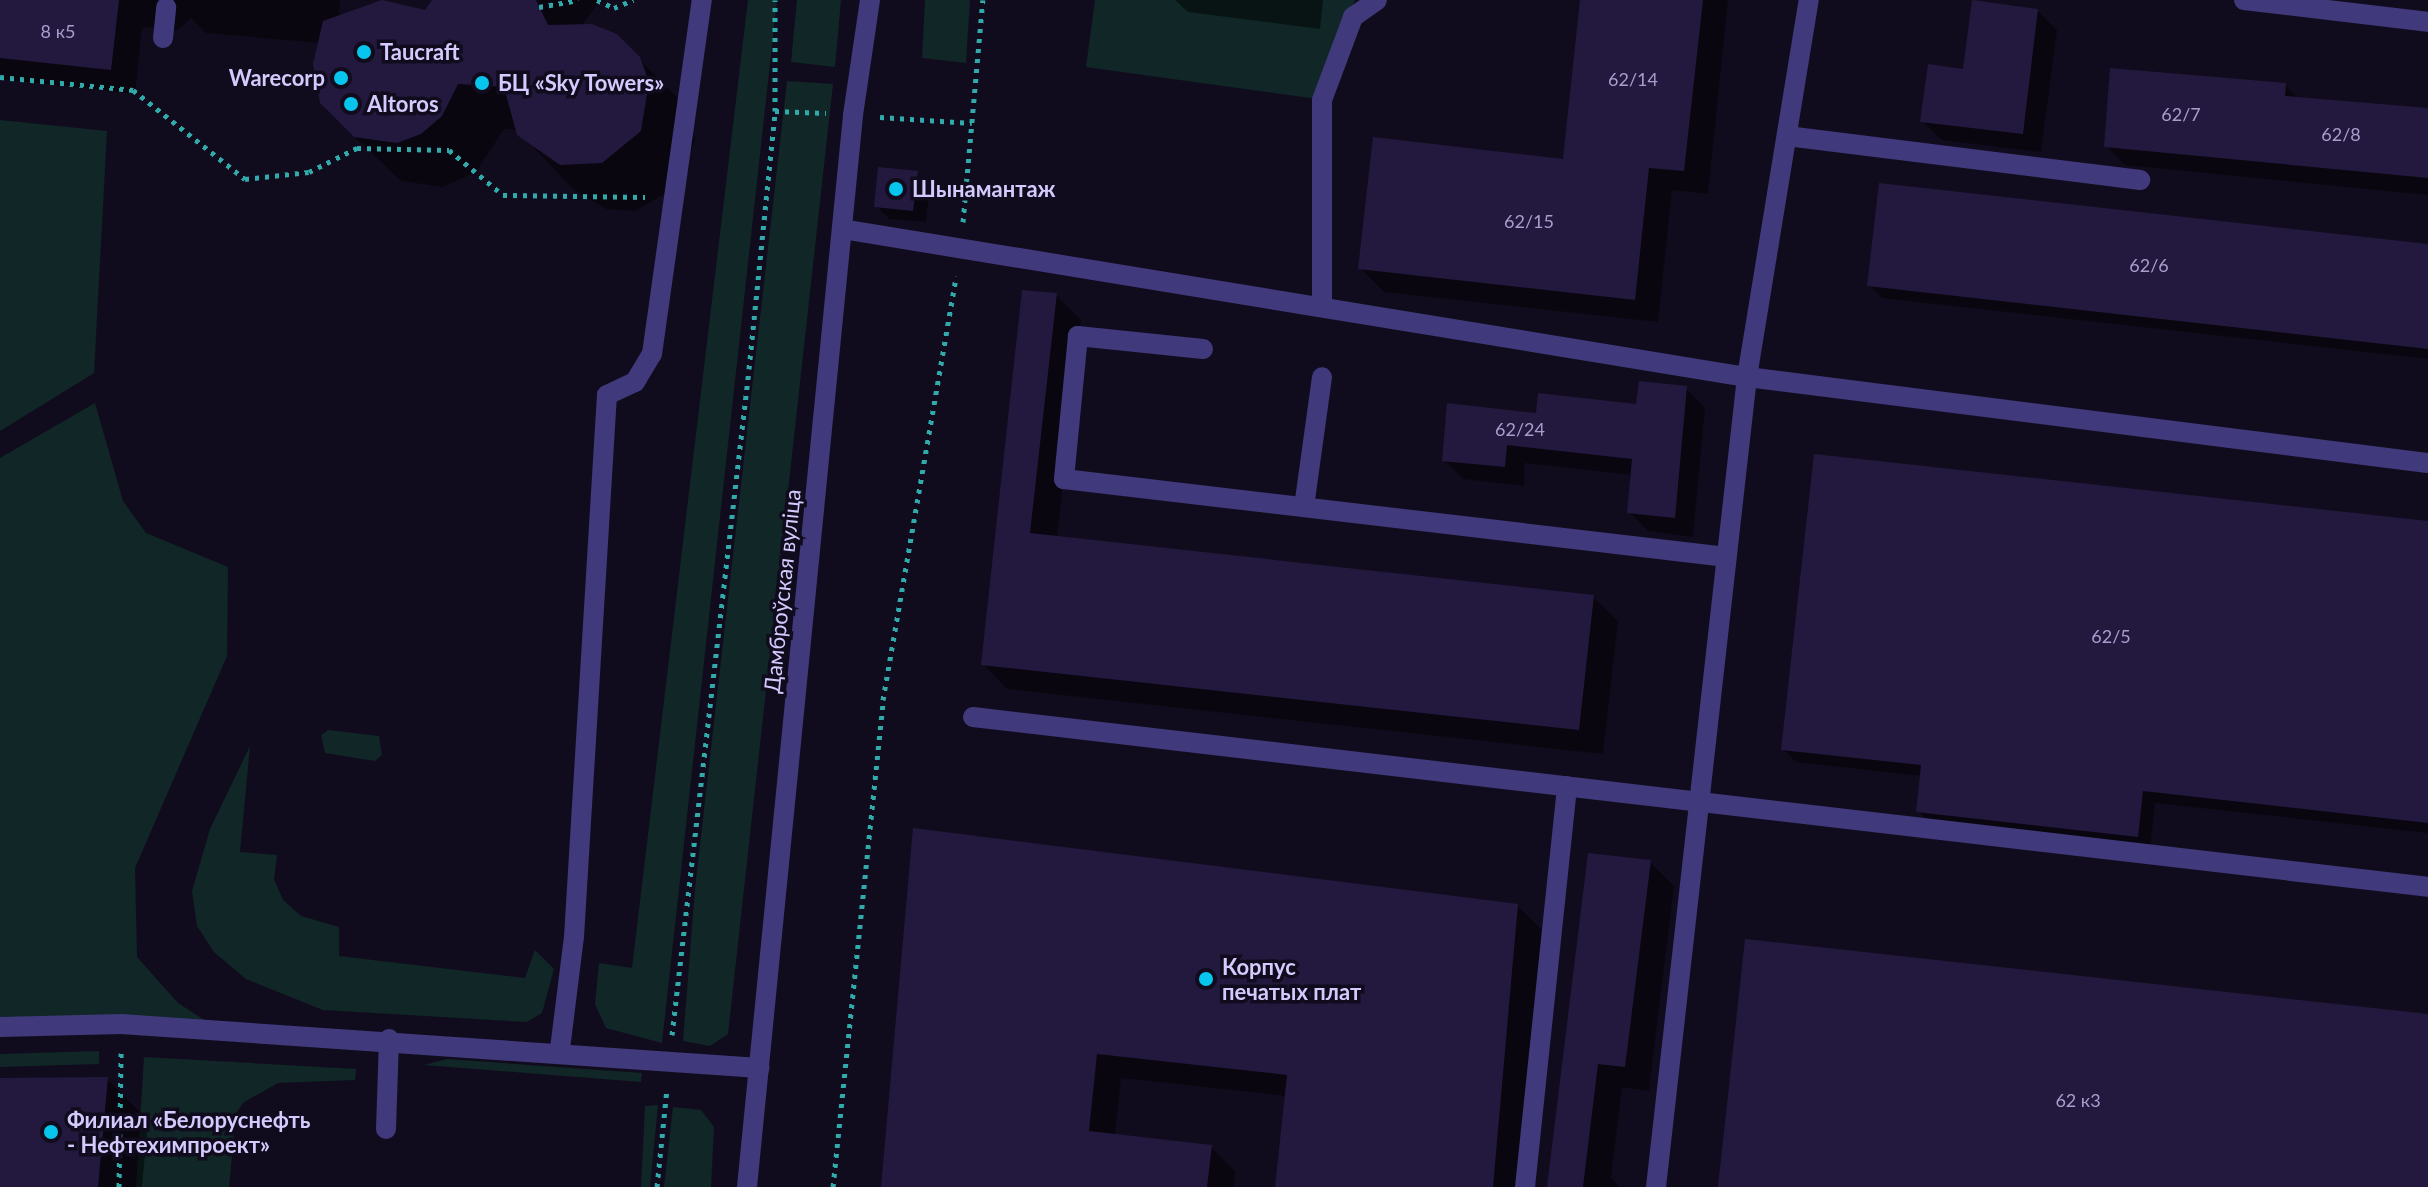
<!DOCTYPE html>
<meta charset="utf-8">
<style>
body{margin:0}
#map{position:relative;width:2428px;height:1187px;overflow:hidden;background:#110c1d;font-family:Lato,sans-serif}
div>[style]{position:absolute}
.green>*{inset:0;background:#102627}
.shadow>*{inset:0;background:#0007}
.building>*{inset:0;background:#23193e}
.path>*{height:5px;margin-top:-2.5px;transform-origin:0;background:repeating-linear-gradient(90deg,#30aaab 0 4px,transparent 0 10px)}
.service>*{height:20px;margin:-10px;padding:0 10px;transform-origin:10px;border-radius:10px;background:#40397b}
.tertiary>*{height:20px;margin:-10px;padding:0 10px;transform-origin:10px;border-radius:10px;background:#40397b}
.dots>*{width:22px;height:22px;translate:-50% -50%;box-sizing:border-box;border:4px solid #110c1d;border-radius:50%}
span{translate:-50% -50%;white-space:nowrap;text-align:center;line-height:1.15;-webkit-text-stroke:7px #110c1d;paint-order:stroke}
.number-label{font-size:18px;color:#a89ecd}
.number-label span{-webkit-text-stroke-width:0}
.poi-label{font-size:22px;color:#d4cafd;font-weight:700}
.left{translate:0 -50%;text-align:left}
.right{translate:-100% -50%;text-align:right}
.street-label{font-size:22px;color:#d4cafd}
</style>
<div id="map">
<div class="green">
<div style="clip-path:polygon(748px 0,777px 0,662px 1043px,606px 1028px,595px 1004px,599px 963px,632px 968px)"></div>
<div style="clip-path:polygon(797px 0,841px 0,835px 67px,791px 62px)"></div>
<div style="clip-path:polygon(925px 0,970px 0,966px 63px,922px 58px)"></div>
<div style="clip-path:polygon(1095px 0,1355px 0,1318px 99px,1086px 67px)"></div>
<div style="clip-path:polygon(787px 81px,833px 84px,728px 1034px,710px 1046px,683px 1041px,695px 889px)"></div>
<div style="clip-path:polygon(0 120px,107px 131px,94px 373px,0 431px)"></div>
<div style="clip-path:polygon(95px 403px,123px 501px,146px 533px,228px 567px,227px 656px,135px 868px,137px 957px,178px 1003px,212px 1025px,0 1020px,0 458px)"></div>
<div style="clip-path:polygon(328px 730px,379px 736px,382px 755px,375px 761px,325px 753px,321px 735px)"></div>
<div style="clip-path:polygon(250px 746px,240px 852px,277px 855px,274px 879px,283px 900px,301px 916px,339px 927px,339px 956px,525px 978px,535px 950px,554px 969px,542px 1013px,527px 1022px,323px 1010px,246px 979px,214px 952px,197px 926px,192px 891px,210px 829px)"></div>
<div style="clip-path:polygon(99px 1051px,99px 1064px,0 1067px,0 1054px)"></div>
<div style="clip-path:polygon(144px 1057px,356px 1069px,355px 1080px,278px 1083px,244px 1102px,236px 1113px,229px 1187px,136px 1187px)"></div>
<div style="clip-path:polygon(447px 1059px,642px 1073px,641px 1082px,424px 1065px)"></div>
<div style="clip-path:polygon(658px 1105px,650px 1187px,641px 1187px,645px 1106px)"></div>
<div style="clip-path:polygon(673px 1107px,701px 1110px,714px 1127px,711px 1187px,664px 1187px)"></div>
</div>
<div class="shadow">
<div style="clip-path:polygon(0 0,340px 0,339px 18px,469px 27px,454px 0,601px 0,580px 27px,616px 36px,685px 105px,695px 140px,680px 185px,635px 211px,606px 209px,574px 190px,517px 130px,504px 129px,476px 172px,443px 187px,401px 181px,326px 110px,316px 78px,321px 43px,206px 33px,191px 18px,178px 30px,142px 27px,135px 94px,0 79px)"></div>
<div style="clip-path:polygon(1175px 0,1323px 0,1320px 29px,1188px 12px)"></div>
<div style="clip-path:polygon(1582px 0,1728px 0,1708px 194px,1672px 190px,1658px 322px,1384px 292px,1360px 268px,1565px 161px)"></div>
<div style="clip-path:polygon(2038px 11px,2057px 30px,2041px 152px,1942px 140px,1922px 121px,1965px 72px)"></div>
<div style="clip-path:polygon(2285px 85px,2299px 99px,2428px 111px,2428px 195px,2125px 165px,2106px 146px)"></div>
<div style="clip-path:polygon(917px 173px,930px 186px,926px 222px,889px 219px,876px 206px)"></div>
<div style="clip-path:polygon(2428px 246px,2428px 359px,1882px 298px,1869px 285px)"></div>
<div style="clip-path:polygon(1056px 295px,1081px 320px,1057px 538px,1593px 597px,1618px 621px,1603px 754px,1007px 689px,983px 664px)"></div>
<div style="clip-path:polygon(1686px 388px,1705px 408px,1693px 537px,1648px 531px,1629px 512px,1632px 475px,1525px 463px,1524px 486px,1463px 479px,1444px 460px,1538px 415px,1638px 407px)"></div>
<div style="clip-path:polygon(2428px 523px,2428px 833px,2155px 803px,2150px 849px,1931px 824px,1918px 811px,1922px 776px,1796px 762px,1783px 749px)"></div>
<div style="clip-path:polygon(915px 831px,1517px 905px,1542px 930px,1519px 1187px,1277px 1187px,1287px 1096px,1121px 1078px,1115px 1136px,1211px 1147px,1235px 1171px,1234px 1187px,883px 1187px)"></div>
<div style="clip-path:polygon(1650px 862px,1674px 886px,1649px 1091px,1622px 1087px,1611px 1178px,1620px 1187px,1549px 1187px)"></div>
<div style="clip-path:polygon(107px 1079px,148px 1120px,142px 1187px,0 1187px,0 1080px)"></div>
</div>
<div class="building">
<div style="clip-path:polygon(0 0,119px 0,111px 70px,0 58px)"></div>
<div style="clip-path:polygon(382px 0,425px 10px,432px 0,536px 0,548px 25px,592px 24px,617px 34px,640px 57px,649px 82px,641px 131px,602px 163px,560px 165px,517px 135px,504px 87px,458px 84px,442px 116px,421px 134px,397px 143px,354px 137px,320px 103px,313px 64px,323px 21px)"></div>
<div style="clip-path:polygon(1580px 0,1703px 0,1684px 171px,1649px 168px,1635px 300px,1358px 269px,1373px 137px,1563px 159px)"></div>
<div style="clip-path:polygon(1972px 0,2038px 9px,2023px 134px,1920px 122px,1928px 64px,1963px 69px)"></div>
<div style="clip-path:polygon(2110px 68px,2286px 83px,2285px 96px,2428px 108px,2428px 178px,2104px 147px)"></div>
<div style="clip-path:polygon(878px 167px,918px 171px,913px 211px,874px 207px)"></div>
<div style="clip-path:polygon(1879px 183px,2428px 244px,2428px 349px,1867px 286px)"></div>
<div style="clip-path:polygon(1022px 290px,1057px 293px,1030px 533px,1594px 595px,1579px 730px,981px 665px)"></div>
<div style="clip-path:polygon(1639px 381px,1687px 386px,1675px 518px,1627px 513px,1632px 459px,1507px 445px,1505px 467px,1442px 461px,1447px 403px,1536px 413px,1538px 393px,1636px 404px)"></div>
<div style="clip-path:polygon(1814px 454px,2428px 521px,2428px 823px,2143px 791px,2138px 837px,1916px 812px,1921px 765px,1781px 750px)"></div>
<div style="clip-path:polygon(913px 828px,1518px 904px,1493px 1187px,1275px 1187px,1287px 1075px,1097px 1054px,1089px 1131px,1212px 1145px,1207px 1187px,881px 1187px)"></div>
<div style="clip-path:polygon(1588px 853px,1651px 860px,1625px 1067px,1598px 1064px,1583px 1187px,1547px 1187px)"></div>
<div style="clip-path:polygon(1745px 939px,2428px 1014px,2428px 1187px,1718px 1187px)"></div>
<div style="clip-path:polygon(108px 1077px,98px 1187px,0 1187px,0 1078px)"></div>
</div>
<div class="path">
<div style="left:597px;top:0;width:19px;rotate:25deg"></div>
<div style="left:614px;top:8px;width:21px;rotate:-23deg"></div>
<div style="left:539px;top:7px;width:40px;rotate:-10deg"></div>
<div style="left:0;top:77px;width:134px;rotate:5.6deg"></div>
<div style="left:133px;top:90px;width:143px;rotate:38.5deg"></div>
<div style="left:245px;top:179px;width:64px;rotate:-6.2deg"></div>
<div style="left:309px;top:172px;width:54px;rotate:-26.6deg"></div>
<div style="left:357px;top:148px;width:92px;rotate:1.2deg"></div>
<div style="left:449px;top:150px;width:70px;rotate:39.8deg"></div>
<div style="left:503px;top:195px;width:142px;rotate:0.8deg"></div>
<div style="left:775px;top:111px;width:51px;rotate:2.2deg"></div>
<div style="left:880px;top:117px;width:92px;rotate:3.7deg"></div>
<div style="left:963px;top:222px;width:223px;rotate:-84.9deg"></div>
<div style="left:672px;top:1035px;width:670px;rotate:-83.4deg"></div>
<div style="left:749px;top:369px;width:259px;rotate:-84.2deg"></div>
<div style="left:775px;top:111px;width:111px;rotate:-90deg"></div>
<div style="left:119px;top:1187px;width:134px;rotate:-89.1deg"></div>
<div style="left:657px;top:1187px;width:99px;rotate:-84.2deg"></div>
<div style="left:833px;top:1187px;width:490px;rotate:-84.1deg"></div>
<div style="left:883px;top:700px;width:430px;rotate:-80.2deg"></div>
</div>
<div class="service">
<div style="left:2244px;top:0;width:185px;rotate:6.8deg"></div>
<div style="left:163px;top:38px;width:31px;rotate:-84deg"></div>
<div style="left:1787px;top:136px;width:356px;rotate:7.1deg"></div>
<div style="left:842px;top:229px;width:917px;rotate:9.29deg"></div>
<div style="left:1747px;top:377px;width:382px;rotate:-80.7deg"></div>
<div style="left:1322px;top:306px;width:206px;rotate:-90deg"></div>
<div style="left:1322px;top:100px;width:89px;rotate:-69.5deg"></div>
<div style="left:1353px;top:17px;width:29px;rotate:-35deg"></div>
<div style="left:1203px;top:349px;width:126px;rotate:-174.1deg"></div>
<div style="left:1078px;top:336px;width:144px;rotate:95.6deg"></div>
<div style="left:1064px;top:479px;width:667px;rotate:6.72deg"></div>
<div style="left:1304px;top:507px;width:131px;rotate:-82.1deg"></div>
<div style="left:973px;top:717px;width:1465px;rotate:6.66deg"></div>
<div style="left:0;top:1027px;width:121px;rotate:-1.4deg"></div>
<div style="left:121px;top:1024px;width:640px;rotate:3.95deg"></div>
<div style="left:560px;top:1049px;width:113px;rotate:-82.9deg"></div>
<div style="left:574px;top:937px;width:543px;rotate:-86.52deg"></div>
<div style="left:607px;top:395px;width:31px;rotate:-25deg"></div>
<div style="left:635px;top:382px;width:33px;rotate:-59deg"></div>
<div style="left:652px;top:354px;width:358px;rotate:-82deg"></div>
<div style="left:386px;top:1129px;width:90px;rotate:-88.1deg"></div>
<div style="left:1525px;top:1187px;width:403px;rotate:-84deg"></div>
<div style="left:1656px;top:1187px;width:815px;rotate:-83.59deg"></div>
<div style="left:1747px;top:377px;width:686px;rotate:7.2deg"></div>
</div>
<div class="tertiary">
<div style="left:747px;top:1187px;width:1077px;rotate:-84.35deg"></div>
<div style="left:853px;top:115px;width:116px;rotate:-81.6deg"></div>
</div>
<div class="dots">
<div style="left:364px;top:52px;background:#07c5ed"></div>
<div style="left:341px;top:78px;background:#07c5ed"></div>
<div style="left:482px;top:83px;background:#07c5ed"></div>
<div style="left:351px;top:104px;background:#07c5ed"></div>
<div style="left:896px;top:189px;background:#07c5ed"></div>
<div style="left:1206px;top:979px;background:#07c5ed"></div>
<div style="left:51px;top:1132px;background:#07c5ed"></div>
</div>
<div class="number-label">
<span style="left:58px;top:31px">8 к5</span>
<span style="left:1633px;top:79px">62/14</span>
<span style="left:2181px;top:114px">62/7</span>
<span style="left:2341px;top:134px">62/8</span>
<span style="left:1529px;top:221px">62/15</span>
<span style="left:2149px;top:265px">62/6</span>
<span style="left:1520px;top:429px">62/24</span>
<span style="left:2111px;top:636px">62/5</span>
<span style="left:2078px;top:1100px">62 к3</span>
</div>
<div class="poi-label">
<span class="left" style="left:380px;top:52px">Taucraft</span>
<span class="right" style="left:325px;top:78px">Warecorp</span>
<span class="left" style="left:498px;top:83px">БЦ «Sky Towers»</span>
<span class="left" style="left:367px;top:104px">Altoros</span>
<span class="left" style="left:912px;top:189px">Шынамантаж</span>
<span class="left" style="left:1222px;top:979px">Корпус<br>печатых плат</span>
<span class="left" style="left:67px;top:1132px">Филиал «Белоруснефть<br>- Нефтехимпроект»</span>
</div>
<div class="street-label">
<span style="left:782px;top:591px;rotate:-84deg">Дамброўская вуліца</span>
</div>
</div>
